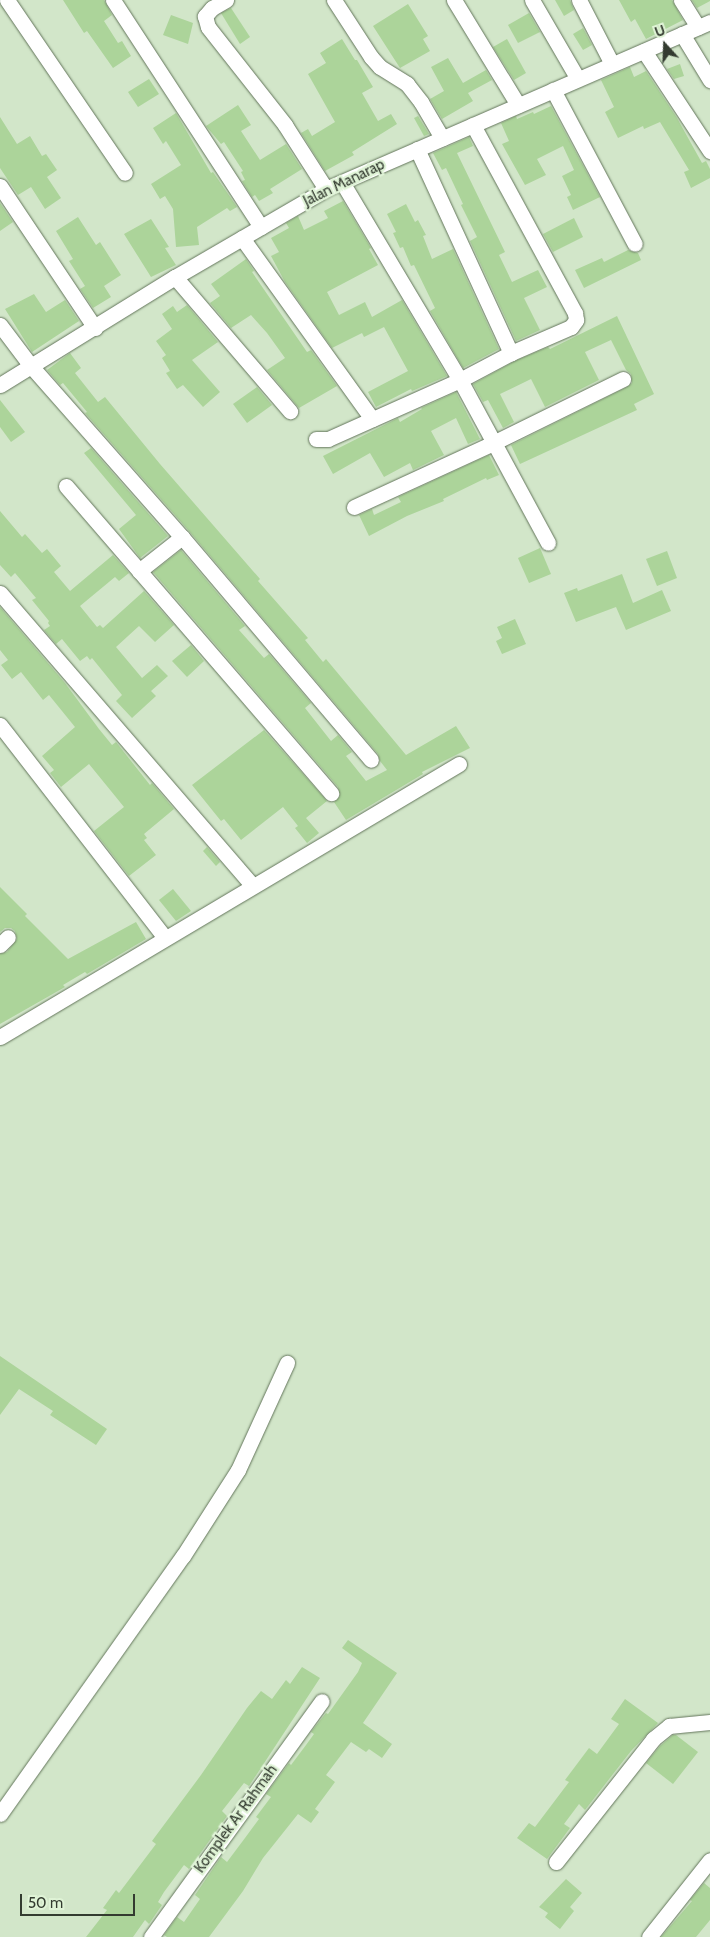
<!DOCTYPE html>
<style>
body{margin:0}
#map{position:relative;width:710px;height:1937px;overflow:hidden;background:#d2e6c9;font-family:Cabin,sans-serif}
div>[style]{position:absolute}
.building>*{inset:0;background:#acd49a}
.roads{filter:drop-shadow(0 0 1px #63755b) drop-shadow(0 0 1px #63755b)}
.street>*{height:15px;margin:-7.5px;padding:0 7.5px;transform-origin:7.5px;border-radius:7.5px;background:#fff}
span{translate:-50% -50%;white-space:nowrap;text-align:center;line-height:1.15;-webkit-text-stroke:4.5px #dff3d6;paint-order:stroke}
.street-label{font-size:15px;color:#333b30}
.north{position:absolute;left:640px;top:20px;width:50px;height:50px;-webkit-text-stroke:4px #dff3d6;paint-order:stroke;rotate:340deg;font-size:14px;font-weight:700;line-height:20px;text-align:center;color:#333b30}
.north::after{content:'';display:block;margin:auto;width:18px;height:22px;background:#333b30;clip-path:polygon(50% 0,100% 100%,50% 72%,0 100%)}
.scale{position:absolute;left:20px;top:1894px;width:115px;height:22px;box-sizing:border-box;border:2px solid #333b30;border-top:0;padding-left:6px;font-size:15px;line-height:18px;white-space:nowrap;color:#333b30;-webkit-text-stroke:4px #dff3d6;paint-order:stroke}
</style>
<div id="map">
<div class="building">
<div style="clip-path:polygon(63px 0,104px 0,112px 15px,104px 21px,118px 43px,122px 41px,131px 56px,113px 68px,87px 31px,84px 33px)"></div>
<div style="clip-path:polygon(555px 0,570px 0,574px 10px,564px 16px)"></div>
<div style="clip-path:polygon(619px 0,672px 0,683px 20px,646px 39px,635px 19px,631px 22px)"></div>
<div style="clip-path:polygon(692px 0,710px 0,710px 1px,697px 8px)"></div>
<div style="clip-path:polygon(408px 4px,428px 36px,423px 39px,430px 51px,400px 68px,373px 26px)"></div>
<div style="clip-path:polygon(231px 8px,250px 37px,240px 44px,221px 13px)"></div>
<div style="clip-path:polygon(529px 13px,540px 32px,518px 43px,508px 25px)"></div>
<div style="clip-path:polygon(171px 15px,193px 23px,188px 44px,163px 35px)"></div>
<div style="clip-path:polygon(583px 28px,592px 45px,583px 50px,573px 34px)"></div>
<div style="clip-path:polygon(342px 39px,355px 60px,357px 60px,373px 87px,362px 93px,378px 121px,391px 114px,397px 124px,352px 152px,354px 155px,325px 171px,301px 133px,308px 129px,312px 136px,335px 122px,308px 74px,326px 63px,320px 53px)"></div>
<div style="clip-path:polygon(507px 39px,526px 73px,514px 80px,493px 47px)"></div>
<div style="clip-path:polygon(448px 58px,463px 83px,486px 70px,492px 80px,468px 93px,473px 101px,442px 119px,430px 99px,444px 91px,431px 67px)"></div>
<div style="clip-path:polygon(680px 64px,684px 76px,674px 79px,667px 69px)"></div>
<div style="clip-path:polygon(630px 67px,634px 77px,646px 71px,677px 118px,702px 163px,706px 161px,710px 169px,710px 178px,691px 188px,684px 172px,689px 170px,660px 122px,644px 129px,643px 126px,618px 138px,605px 112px,614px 107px,601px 80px)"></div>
<div style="clip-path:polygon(149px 79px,159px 94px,138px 107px,128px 92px)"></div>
<div style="clip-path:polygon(238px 105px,251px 125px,241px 131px,260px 160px,286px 144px,302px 169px,270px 189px,273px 193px,259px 201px,255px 195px,252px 197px,242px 181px,245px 180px,241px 172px,243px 171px,224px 142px,221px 144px,206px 126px)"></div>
<div style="clip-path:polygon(551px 106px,600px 197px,573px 210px,567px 197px,571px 195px,562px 176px,574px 170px,563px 146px,537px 159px,546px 175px,525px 185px,502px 144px,509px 141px,501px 123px,516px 116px,517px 119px,533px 112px,534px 114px)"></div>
<div style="clip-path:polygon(176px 113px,211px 173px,213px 172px,237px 207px,230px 211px,227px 208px,197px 227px,199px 245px,176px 247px,173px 209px,165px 196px,160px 199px,151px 184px,181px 165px,166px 141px,163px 144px,153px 128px)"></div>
<div style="clip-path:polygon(418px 116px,429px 134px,424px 136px,414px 118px)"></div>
<div style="clip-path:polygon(0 117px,17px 144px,30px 136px,42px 156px,46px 154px,57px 170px,47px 177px,61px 198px,45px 209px,31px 187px,18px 195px,0 168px)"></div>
<div style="clip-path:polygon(469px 137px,473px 146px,457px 153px,505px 252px,499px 255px,512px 282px,538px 270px,547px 287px,524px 298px,540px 330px,516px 341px,470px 241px,477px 237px,461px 205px,463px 204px,446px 168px,442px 170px,433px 153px)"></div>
<div style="clip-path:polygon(343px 201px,371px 248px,369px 249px,378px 265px,327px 292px,339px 315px,365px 302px,372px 317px,402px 300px,447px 376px,412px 391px,411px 389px,376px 407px,368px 392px,408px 371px,384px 327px,364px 337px,362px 333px,332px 348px,285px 282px,271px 256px,279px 252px,271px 238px,289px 228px,286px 223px,298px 216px,304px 230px,328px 218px,324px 211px)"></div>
<div style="clip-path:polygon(0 203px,13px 222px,0 231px)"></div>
<div style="clip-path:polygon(406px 204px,415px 222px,418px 220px,426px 235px,423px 236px,432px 259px,453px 249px,499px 349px,463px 368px,430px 311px,435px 308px,414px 265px,411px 266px,403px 247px,400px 248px,393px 233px,396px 232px,387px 214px)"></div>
<div style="clip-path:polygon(78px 217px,96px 245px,100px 242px,121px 275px,104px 286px,111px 297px,93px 308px,80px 289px,85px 286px,69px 261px,73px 259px,56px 231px)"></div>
<div style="clip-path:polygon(574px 218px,583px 237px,553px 252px,543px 234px)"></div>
<div style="clip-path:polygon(151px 219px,169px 247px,165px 248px,176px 265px,151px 277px,124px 234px)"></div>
<div style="clip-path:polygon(628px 250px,638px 253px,641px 260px,584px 288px,575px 270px,602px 258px,604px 262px)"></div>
<div style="clip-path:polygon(246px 259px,254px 271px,252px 272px,307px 352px,311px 350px,337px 386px,299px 408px,267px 370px,285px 358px,267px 333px,251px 315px,231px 328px,210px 303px,220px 296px,211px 284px)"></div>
<div style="clip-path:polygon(34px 294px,46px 312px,65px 300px,79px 321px,32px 352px,5px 309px)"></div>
<div style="clip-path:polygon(187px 305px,218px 342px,192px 360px,220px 392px,203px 407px,183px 385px,177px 389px,166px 373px,170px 371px,162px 358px,166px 355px,156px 341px,172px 329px,162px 314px,173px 306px,177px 312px)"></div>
<div style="clip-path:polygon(617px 316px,654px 394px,634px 404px,637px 410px,520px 464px,511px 445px,627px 387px,632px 383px,631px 374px,626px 370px,611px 340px,585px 352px,599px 380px,545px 407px,531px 379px,500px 394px,514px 422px,503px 428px,488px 400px,483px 402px,473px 384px,515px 361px,548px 347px,550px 349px)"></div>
<div style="clip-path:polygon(70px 353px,81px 368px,75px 373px,98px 402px,105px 397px,160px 464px,260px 579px,258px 581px,308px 638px,305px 640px,323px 662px,326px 659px,406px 755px,456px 726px,470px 748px,422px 772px,423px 774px,346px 820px,334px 802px,340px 796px,338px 787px,153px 572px,181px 550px,245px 626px,239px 630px,264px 658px,269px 654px,311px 703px,305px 708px,331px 741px,338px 735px,352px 752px,346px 756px,366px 781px,387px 770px,380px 761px,378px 754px,189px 531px,85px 413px,87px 412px,63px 383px,60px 385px,47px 370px)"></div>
<div style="clip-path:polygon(257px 387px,272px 405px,247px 423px,233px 404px)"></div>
<div style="clip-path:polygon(456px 392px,480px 439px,468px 444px,456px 418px,431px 431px,444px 455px,413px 470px,410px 463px,384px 477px,370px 453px,333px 474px,323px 456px,398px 418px,400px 422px,422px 409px,421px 408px)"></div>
<div style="clip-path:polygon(0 400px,25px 432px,11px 442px,0 427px)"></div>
<div style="clip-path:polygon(91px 448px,168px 536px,140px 558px,119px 529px,136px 515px,84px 453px)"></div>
<div style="clip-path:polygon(489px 455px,499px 475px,487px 480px,486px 478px,443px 499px,444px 501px,407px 516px,369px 536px,359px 515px,372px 509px,374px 515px,401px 502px,398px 497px)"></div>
<div style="clip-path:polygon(0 511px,22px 537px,25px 534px,42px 553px,47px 549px,61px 566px,54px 572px,70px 591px,113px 555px,129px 573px,119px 581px,115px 577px,80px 606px,97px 627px,100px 625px,103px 628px,144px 591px,174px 625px,155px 642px,139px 626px,116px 647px,142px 678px,157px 665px,168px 676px,151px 691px,156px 696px,132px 718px,116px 701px,122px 695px,92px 658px,90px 660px,87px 656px,80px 661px,62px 639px,56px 644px,44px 630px,50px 626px,48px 623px,49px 621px,32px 600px,36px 598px,15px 573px,11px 577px,0 565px)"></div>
<div style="clip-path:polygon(540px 548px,551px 574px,529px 583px,518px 558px)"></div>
<div style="clip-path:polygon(667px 551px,677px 578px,657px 586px,646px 559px)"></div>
<div style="clip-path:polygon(622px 574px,633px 603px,662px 590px,671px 611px,626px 630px,616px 607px,576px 622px,564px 593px,577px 588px,578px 591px)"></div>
<div style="clip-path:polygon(0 607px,65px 683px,99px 729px,112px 745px,116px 742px,150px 785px,152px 783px,174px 809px,144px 834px,147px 838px,144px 840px,156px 855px,129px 876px,94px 831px,124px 807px,89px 764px,61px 787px,50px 773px,54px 770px,42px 756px,75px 727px,49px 695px,43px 700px,21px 672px,12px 679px,1px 665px,8px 660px,0 650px)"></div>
<div style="clip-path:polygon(515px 619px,526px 644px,502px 654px,496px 641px,502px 638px,497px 627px)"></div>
<div style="clip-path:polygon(191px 645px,204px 661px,187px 677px,172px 661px)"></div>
<div style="clip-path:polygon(264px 730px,327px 801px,306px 818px,319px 833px,307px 843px,295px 828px,298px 826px,283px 807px,241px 840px,224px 819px,221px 821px,192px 785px)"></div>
<div style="clip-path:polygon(207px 847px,220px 862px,216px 866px,203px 851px)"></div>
<div style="clip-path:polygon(0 887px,27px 914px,25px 916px,68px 959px,136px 922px,146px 939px,87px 974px,85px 972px,63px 985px,65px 987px,0 1024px,0 954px,7px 952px,17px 939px,15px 931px,11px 928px,5px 928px,0 932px)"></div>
<div style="clip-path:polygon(173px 889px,191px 911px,176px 921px,159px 900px)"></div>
<div style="clip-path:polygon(0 1356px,107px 1429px,96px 1445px,50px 1415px,53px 1411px,19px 1389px,0 1415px)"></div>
<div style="clip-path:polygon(348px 1640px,397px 1673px,363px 1723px,392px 1744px,382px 1758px,369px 1749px,366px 1752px,351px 1742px,326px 1775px,335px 1782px,315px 1809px,319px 1812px,311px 1823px,298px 1814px,263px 1858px,243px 1891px,209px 1937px,167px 1937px,164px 1935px,177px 1917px,184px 1922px,200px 1899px,195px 1895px,221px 1857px,227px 1862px,245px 1838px,259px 1819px,256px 1817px,271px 1797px,266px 1794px,289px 1763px,291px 1765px,306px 1745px,314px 1734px,311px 1732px,326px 1713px,328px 1714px,358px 1672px,362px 1663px,342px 1648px)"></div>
<div style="clip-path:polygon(302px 1667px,320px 1678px,249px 1786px,244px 1783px,222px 1811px,227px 1816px,189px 1869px,184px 1865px,164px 1892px,158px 1902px,162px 1905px,149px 1924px,145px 1920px,133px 1937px,86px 1937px,107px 1910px,103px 1908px,116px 1890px,119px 1893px,156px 1844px,152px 1841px,201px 1775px,247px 1708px,261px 1691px,272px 1699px,286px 1680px,290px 1684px)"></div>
<div style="clip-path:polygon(625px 1699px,658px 1723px,631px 1751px,585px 1810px,579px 1804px,564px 1824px,570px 1828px,547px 1859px,517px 1838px,529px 1823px,535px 1827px,569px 1782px,565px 1780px,589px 1748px,597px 1754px,619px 1724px,611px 1719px)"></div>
<div style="clip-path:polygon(673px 1735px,676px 1735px,698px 1752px,673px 1784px,646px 1763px,660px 1746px)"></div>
<div style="clip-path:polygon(566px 1879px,582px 1893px,570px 1907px,574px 1911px,560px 1929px,545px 1917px,548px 1913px,539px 1907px)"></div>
<div style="clip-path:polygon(704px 1883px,710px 1888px,710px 1920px,696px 1937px,661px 1937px,692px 1901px,690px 1900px)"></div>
</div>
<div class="roads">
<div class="street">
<div style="left:7px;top:0;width:209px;rotate:55.7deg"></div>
<div style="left:113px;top:0;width:271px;rotate:56.9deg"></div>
<div style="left:226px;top:0;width:16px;rotate:150deg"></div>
<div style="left:212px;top:8px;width:11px;rotate:131deg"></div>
<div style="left:205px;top:16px;width:11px;rotate:75deg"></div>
<div style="left:208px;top:27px;width:125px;rotate:51.8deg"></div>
<div style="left:285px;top:125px;width:76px;rotate:57.4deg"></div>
<div style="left:334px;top:0;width:68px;rotate:57deg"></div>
<div style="left:371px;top:57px;width:13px;rotate:48deg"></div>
<div style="left:380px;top:67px;width:32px;rotate:32deg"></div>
<div style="left:407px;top:84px;width:23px;rotate:52deg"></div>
<div style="left:421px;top:102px;width:42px;rotate:59.7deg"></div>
<div style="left:454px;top:0;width:123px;rotate:58.6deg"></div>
<div style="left:532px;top:0;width:91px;rotate:59.8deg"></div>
<div style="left:579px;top:0;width:72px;rotate:62.7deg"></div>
<div style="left:681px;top:0;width:32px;rotate:58deg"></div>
<div style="left:682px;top:34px;width:54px;rotate:58.7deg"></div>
<div style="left:644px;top:51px;width:120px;rotate:56.6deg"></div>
<div style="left:553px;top:90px;width:174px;rotate:62deg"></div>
<div style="left:417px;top:149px;width:225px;rotate:65.3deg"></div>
<div style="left:342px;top:182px;width:230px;rotate:59.2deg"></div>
<div style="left:460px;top:380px;width:185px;rotate:61.6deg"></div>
<div style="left:0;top:186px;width:171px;rotate:56.2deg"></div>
<div style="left:242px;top:238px;width:223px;rotate:54.3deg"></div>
<div style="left:175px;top:277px;width:177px;rotate:49.4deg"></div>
<div style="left:0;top:325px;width:51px;rotate:52.9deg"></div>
<div style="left:31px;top:366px;width:228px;rotate:48.6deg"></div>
<div style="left:182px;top:537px;width:292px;rotate:49.7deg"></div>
<div style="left:0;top:385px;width:206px;rotate:-31.7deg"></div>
<div style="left:175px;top:277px;width:175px;rotate:-30.2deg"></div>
<div style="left:326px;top:189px;width:419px;rotate:-23.5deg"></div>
<div style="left:316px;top:439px;width:12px"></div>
<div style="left:328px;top:439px;width:145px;rotate:-24.1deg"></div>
<div style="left:460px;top:380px;width:58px;rotate:-27.9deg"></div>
<div style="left:511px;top:353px;width:65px;rotate:-23.4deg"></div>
<div style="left:571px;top:327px;width:9px;rotate:-54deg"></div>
<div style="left:576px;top:320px;width:7px;rotate:-98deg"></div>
<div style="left:575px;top:313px;width:214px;rotate:-118.5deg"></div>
<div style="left:66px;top:486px;width:406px;rotate:49.2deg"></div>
<div style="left:354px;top:507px;width:153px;rotate:-24.7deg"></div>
<div style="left:493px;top:443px;width:145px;rotate:-26.2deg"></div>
<div style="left:139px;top:571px;width:55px;rotate:-38.3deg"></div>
<div style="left:0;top:593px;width:386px;rotate:49.2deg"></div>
<div style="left:0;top:725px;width:269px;rotate:52.2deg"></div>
<div style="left:0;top:945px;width:11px;rotate:-45deg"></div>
<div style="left:0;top:1037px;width:534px;rotate:-30.74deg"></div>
<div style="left:0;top:1814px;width:316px;rotate:-54.7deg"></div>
<div style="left:183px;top:1556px;width:102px;rotate:-57.4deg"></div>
<div style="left:238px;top:1470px;width:118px;rotate:-65.4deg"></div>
<div style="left:556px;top:1862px;width:157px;rotate:-51.7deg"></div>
<div style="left:653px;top:1739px;width:21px;rotate:-39deg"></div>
<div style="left:669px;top:1726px;width:41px;rotate:-5.6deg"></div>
<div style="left:151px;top:1937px;width:291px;rotate:-54.1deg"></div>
<div style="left:649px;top:1937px;width:98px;rotate:-51.6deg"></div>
</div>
</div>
<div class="street-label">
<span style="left:344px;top:183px;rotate:-26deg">Jalan Manarap</span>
<span style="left:236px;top:1819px;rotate:-54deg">Komplek Ar Rahmah</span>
</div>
<div class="north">U</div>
<div class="scale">50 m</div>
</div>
